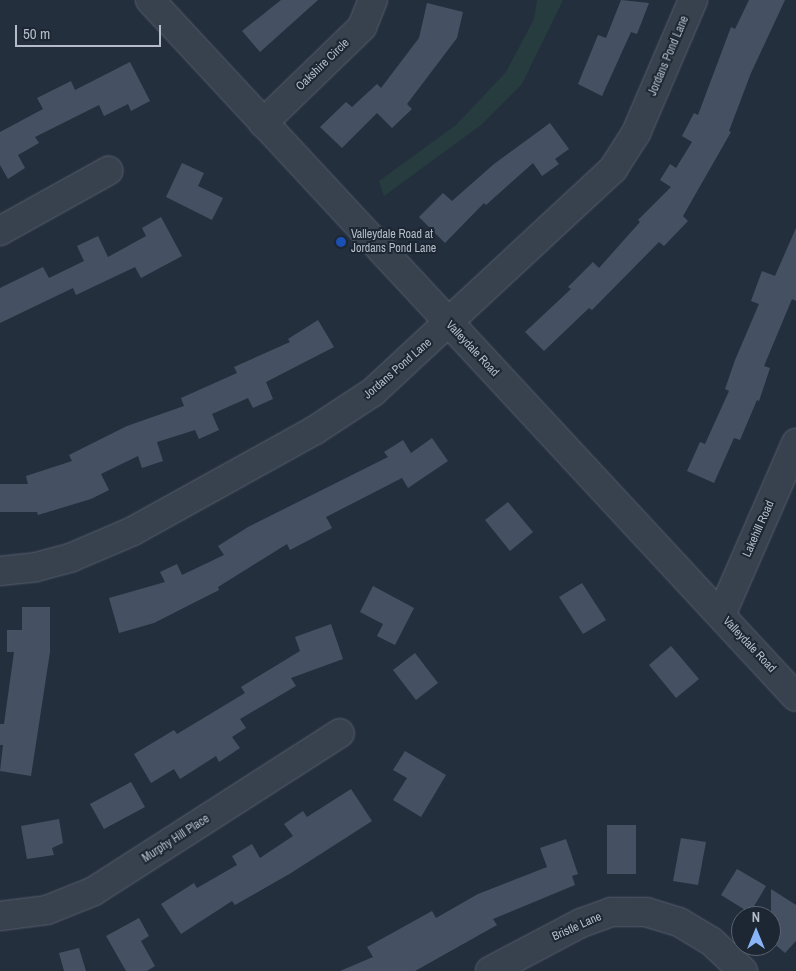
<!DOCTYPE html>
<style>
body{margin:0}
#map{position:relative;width:796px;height:971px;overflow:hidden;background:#242f3e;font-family:"Archivo Narrow",sans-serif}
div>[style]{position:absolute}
.green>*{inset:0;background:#263c3f}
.building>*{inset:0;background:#455162}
.roads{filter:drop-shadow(0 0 1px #565f6c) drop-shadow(0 0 1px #565f6c)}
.minor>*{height:28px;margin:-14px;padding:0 14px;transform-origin:14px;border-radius:14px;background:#38414e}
.dots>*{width:14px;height:14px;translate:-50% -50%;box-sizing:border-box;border:2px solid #1d2633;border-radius:50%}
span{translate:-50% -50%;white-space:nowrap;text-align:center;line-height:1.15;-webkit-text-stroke:4px #1d2633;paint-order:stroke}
.street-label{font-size:12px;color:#b4bcc9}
.poi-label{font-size:12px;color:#b4bcc9}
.left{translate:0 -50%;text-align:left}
.north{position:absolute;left:731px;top:906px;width:50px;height:50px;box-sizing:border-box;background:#1d2633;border:1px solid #59626f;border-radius:50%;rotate:0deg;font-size:14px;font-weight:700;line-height:20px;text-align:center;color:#b4bcc9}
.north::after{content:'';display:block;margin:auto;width:18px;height:22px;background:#8ab4f8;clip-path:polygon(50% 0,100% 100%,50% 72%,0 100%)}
.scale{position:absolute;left:15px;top:25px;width:146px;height:22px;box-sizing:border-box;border:2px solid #b4bcc9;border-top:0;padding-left:6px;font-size:15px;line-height:18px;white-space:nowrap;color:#b4bcc9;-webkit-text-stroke:4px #1d2633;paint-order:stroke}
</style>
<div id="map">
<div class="green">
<div style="clip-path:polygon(537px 0,563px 0,522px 84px,481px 125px,384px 196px,379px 181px,456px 125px,506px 72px,534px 19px)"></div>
</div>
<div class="building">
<div style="clip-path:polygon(281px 0,318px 0,260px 52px,242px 31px)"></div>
<div style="clip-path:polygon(621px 0,649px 3px,637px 34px,631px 32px,602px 96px,578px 84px,598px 35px,606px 38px)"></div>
<div style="clip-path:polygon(749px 0,785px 0,751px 73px,729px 131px,731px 132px,683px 216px,688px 221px,664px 246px,659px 242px,592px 310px,589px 308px,544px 351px,525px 332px,571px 289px,568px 287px,593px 262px,599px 268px,640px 222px,638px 220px,671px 187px,660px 180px,670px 164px,676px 168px,692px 142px,682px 136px,694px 113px,698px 115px,731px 27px,735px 29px)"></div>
<div style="clip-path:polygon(427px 3px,463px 12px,457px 38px,407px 104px,412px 109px,392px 128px,377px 113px,342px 148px,320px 127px,346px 102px,352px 107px,377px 84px,381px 88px,419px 38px)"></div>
<div style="clip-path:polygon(130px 62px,150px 101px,131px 111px,128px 104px,104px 116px,99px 105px,35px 137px,39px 143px,18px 155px,25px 168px,8px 179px,0 165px,0 132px,43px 109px,37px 98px,71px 81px,75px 90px)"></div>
<div style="clip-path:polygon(550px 123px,569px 149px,555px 159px,559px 164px,542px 176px,533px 163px,486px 205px,484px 203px,445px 243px,419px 217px,443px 193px,452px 201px,494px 164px)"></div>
<div style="clip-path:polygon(182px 163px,204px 173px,198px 186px,223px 198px,212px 220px,166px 197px)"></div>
<div style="clip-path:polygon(161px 217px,182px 256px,141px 278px,135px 267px,76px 295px,73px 288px,0 323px,0 288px,43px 267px,49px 278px,84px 261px,77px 246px,98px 236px,108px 257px,146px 236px,142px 228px)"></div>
<div style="clip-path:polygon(796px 228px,796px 301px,792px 299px,764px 366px,770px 368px,759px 401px,757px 400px,740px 440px,734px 438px,714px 483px,687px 471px,700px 442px,705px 444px,729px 391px,725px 389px,735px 360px,759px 304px,751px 301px,762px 271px,775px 276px)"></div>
<div style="clip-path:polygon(318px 320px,334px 347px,266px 382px,273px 399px,253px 408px,248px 398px,212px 414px,219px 430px,199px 439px,195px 430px,157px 442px,163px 461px,142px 468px,138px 456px,101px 474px,109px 490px,91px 499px,38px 515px,37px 512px,0 512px,0 484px,28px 484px,26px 476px,72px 461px,69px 455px,127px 426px,184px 406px,181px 398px,237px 373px,234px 367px,290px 342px,288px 339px)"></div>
<div style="clip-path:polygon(432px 438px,448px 461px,408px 488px,402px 478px,326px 517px,332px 528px,290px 550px,287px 544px,218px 587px,219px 590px,154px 623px,119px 633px,109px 598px,165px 582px,160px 572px,177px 564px,182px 575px,224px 555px,218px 546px,248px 527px,388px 457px,384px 452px,403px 440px,411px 453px)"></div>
<div style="clip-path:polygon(508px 502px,533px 532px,510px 551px,485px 520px)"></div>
<div style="clip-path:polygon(582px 583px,606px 620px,583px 634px,559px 597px)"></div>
<div style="clip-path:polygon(373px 586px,414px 608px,395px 645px,377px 636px,383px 624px,360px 612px)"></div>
<div style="clip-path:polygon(22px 607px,50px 607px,50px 652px,31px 776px,0 771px,3px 745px,0 745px,0 724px,4px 724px,14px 652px,7px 652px,7px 630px,22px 630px)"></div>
<div style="clip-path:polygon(331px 624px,343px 659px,291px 678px,296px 686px,240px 719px,246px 728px,232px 737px,240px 748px,219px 762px,216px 756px,180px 779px,174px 769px,151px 783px,134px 754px,174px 730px,177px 734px,245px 693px,241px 687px,300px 651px,295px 637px)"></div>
<div style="clip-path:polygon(671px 646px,699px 679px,676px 698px,649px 665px)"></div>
<div style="clip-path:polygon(415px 653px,438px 683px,416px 700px,393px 670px)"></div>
<div style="clip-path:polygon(405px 751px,446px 775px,421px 817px,393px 800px,407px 778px,393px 770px)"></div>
<div style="clip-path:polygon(131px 782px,145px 807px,104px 829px,90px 804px)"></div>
<div style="clip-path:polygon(351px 789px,372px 821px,291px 873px,235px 905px,232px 901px,181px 934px,161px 904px,194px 883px,197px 888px,237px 865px,232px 856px,252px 844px,260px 858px,293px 836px,284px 824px,303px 811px,307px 817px)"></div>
<div style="clip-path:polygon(59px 819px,63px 843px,52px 848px,54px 855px,27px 859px,21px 826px)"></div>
<div style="clip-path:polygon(607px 825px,636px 825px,636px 874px,607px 874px)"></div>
<div style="clip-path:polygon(681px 838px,706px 842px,698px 885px,673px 881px)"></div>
<div style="clip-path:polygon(566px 839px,578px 874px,572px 876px,575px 885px,493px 919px,497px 925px,415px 971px,340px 971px,373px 957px,367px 947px,432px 911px,436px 918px,478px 894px,547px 867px,540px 848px)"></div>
<div style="clip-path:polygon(737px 869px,766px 886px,750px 913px,721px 895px)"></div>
<div style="clip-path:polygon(771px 889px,796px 905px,796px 941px,785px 953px,771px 941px)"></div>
<div style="clip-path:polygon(139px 918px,149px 936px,141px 941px,155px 966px,147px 971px,126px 971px,106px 936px)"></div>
<div style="clip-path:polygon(79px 948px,86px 971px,64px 971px,59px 953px)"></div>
</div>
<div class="roads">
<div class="minor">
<div style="left:150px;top:0;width:950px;rotate:47.17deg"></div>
<div style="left:263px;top:123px;width:138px;rotate:-44.1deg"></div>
<div style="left:362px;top:27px;width:29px;rotate:-68deg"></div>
<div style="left:0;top:231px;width:124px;rotate:-29.1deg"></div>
<div style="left:0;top:571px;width:36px;rotate:-6deg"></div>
<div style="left:36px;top:567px;width:35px;rotate:-15deg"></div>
<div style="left:70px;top:558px;width:69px;rotate:-23.2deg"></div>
<div style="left:133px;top:531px;width:208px;rotate:-29deg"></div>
<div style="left:315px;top:430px;width:69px;rotate:-33.2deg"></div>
<div style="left:373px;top:392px;width:328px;rotate:-42.9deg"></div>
<div style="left:613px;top:169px;width:43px;rotate:-57.4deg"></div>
<div style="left:636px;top:133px;width:145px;rotate:-66.8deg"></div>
<div style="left:721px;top:615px;width:188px;rotate:-66.4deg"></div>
<div style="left:0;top:916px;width:47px;rotate:-7.3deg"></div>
<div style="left:47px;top:910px;width:51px;rotate:-22deg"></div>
<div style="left:94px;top:891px;width:292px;rotate:-32.7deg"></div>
<div style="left:490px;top:971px;width:103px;rotate:-27.8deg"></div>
<div style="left:581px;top:923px;width:32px;rotate:-20deg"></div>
<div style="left:611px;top:912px;width:35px"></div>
<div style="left:646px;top:912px;width:34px;rotate:17deg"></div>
<div style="left:679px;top:922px;width:37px;rotate:31deg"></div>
<div style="left:711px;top:941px;width:44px;rotate:43.2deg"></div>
</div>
</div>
<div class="dots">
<div style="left:341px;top:242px;background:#1a4fb4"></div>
</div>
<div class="street-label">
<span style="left:669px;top:56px;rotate:-67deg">Jordans Pond Lane</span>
<span style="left:323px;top:65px;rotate:-44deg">Oakshire Circle</span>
<span style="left:472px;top:349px;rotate:47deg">Valleydale Road</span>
<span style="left:398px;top:369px;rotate:-41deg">Jordans Pond Lane</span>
<span style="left:759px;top:529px;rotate:-66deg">Lakehill Road</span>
<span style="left:749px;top:645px;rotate:47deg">Valleydale Road</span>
<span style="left:176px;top:839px;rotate:-33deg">Murphy Hill Place</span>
<span style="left:577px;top:927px;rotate:-24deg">Bristle Lane</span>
</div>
<div class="poi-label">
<span class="left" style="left:351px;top:242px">Valleydale Road at<br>Jordans Pond Lane</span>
</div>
<div class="north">N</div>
<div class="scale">50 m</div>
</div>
